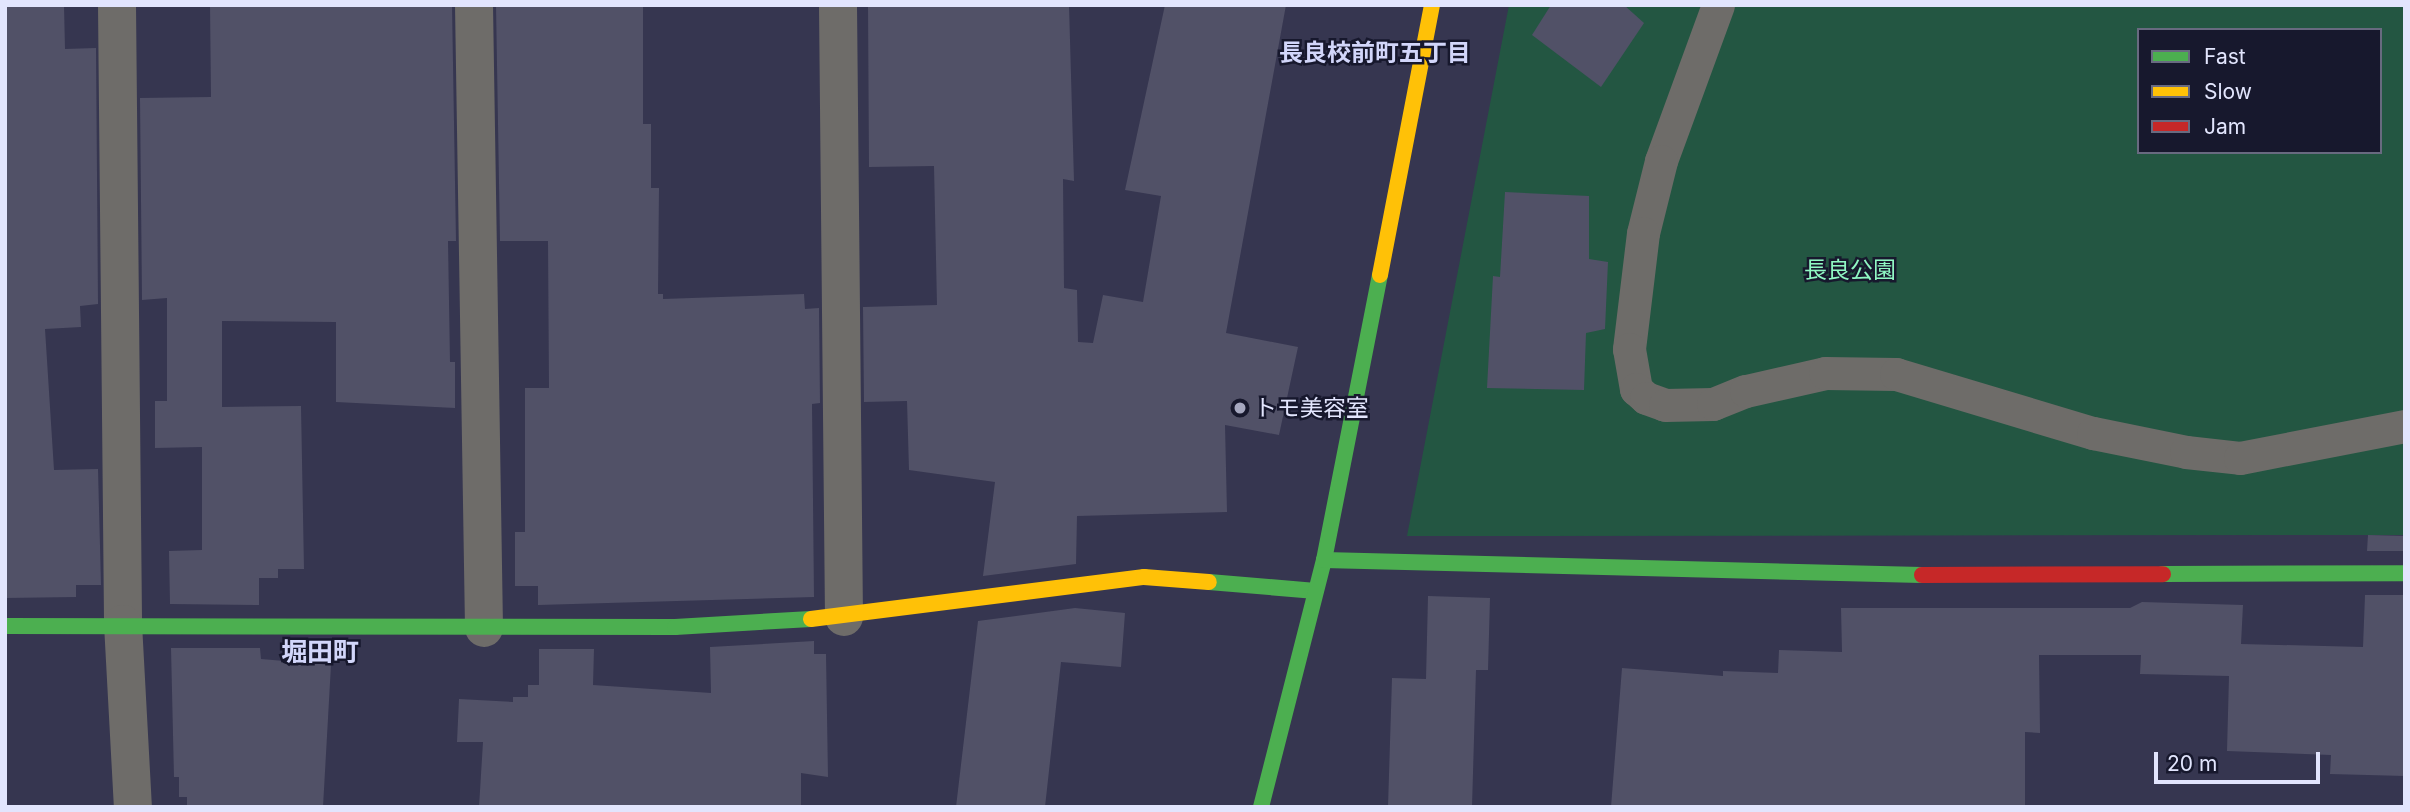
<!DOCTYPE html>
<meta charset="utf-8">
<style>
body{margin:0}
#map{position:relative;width:2410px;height:812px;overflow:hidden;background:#363650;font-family:Inter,"Noto Sans JP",sans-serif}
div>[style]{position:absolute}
.green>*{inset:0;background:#235642}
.building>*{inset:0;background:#515167}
.lane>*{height:33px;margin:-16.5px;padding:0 16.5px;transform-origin:16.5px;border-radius:16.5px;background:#6e6c69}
.street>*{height:38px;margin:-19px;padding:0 19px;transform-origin:19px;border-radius:19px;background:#6e6c69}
.fast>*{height:16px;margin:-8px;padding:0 8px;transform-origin:8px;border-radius:8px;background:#4caf50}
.slow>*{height:16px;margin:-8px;padding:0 8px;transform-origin:8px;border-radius:8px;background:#ffc107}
.jam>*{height:16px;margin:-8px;padding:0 8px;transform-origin:8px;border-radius:8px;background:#c62828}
.dots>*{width:19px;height:19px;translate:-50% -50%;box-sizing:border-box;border:4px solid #17182d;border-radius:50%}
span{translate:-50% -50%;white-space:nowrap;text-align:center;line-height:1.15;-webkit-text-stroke:5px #17182d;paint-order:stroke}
.park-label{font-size:23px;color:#90f8c3}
.poi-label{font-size:23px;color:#e2e5fd}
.left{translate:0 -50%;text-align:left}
.neighbourhood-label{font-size:24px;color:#d2d6fa;font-weight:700}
.quarter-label{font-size:26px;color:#d2d6fa;font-weight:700}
.frame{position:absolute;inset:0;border:7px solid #e2e5fd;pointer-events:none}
.legend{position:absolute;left:2137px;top:28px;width:245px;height:126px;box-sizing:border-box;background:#17182d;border:2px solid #686a80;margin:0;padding:9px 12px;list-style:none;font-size:21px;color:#e2e5fd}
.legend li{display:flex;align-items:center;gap:14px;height:35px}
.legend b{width:35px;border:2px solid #686a80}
.scale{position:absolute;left:2154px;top:752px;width:166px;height:32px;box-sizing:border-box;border:4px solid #e2e5fd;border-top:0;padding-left:9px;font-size:21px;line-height:24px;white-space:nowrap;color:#e2e5fd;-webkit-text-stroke:5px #17182d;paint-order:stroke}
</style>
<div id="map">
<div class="green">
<div style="clip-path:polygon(evenodd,1509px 5px,2405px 5px,2405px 535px,1407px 536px,1509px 5px,2139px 30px,2380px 30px,2380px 152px,2139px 152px,2139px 30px)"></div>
</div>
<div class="building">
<div style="clip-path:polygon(5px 5px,64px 5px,65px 49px,96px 48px,98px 304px,80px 306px,81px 327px,45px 329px,54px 470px,98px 469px,101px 585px,76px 585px,76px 597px,5px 598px)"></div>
<div style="clip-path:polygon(210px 5px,452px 5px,456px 241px,448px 241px,450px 362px,455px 362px,455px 408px,336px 402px,336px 322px,222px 321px,222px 407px,301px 406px,304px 569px,278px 569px,278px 578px,259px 578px,259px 605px,170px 604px,169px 551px,202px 550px,202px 447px,155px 448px,155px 401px,167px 401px,167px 298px,142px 300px,140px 98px,211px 97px)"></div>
<div style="clip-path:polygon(496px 5px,643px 5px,643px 124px,651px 124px,651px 188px,659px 188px,658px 294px,663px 294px,663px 299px,804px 294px,805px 309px,819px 308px,820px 403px,812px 404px,814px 597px,538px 605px,538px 586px,515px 586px,515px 532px,525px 532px,525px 388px,549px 388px,548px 241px,500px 241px)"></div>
<div style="clip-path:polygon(868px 5px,1069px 5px,1074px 181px,1063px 179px,1064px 288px,1077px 290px,1078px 342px,1093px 343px,1103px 295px,1143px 302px,1161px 196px,1125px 190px,1165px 5px,1286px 5px,1226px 333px,1298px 347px,1279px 435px,1225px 425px,1227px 512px,1077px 516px,1076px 564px,983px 576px,995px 482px,909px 470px,907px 401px,864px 402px,863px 307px,937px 305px,934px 166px,869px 167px)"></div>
<div style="clip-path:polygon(1551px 5px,1624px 5px,1644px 23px,1601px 87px,1532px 35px)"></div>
<div style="clip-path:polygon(1505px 192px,1589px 196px,1589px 259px,1608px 262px,1605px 329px,1586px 333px,1584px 390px,1487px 388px,1493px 276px,1500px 277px)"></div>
<div style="clip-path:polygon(2368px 535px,2405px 536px,2405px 551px,2367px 551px)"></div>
<div style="clip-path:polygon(2365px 595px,2405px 595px,2405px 776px,2330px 774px,2331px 755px,2227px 751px,2229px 676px,2140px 674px,2141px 655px,2039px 655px,2040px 733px,2025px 732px,2025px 807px,1611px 807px,1622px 668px,1723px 676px,1723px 671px,1778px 673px,1779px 650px,1842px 652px,1841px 608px,2130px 608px,2142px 602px,2243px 605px,2241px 644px,2363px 647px)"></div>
<div style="clip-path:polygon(1428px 596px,1490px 598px,1488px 670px,1476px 670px,1472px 807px,1388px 807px,1392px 678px,1426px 679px)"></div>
<div style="clip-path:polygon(1075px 608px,1125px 613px,1121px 667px,1061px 662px,1045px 807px,956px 807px,978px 621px)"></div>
<div style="clip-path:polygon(814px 641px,814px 654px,826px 654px,828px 777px,801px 773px,801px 807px,479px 807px,483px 742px,457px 742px,459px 699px,513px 702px,513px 697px,528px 697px,528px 685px,539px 685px,539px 649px,594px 649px,593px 685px,711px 693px,710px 647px)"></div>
<div style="clip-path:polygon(171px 648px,260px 648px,261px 659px,331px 665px,323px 807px,187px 807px,187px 797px,179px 797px,179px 777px,174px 777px)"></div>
</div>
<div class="lane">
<div style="left:1718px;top:5px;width:166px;rotate:110.1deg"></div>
<div style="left:1661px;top:161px;width:74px;rotate:104deg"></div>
<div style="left:1643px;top:233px;width:117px;rotate:96.9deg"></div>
<div style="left:1629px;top:349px;width:41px;rotate:80.1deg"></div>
<div style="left:1636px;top:389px;width:13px;rotate:42deg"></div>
<div style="left:1646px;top:398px;width:20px;rotate:20deg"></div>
<div style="left:1665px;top:405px;width:48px;rotate:-1.2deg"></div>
<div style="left:1713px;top:404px;width:35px;rotate:-22deg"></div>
<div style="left:1746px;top:391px;width:81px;rotate:-12.8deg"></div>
<div style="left:1825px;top:373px;width:71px;rotate:0.8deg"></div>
<div style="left:1896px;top:374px;width:206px;rotate:16.7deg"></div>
<div style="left:2093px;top:433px;width:95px;rotate:11.5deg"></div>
<div style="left:2186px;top:452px;width:54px;rotate:6.3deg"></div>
<div style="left:2240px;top:458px;width:168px;rotate:-11deg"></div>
</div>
<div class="street">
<div style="left:117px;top:5px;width:619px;rotate:89.44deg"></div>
<div style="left:123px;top:624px;width:183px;rotate:86.9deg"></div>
<div style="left:474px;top:5px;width:623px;rotate:89.08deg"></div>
<div style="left:838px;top:5px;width:612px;rotate:89.44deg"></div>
</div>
<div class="fast">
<div style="left:1324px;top:560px;width:598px;rotate:1.44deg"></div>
<div style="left:2163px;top:574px;width:242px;rotate:-0.2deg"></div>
<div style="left:1209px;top:582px;width:107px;rotate:4.8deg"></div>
<div style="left:5px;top:626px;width:670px;rotate:0.09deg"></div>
<div style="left:675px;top:627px;width:136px;rotate:-3.4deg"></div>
<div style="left:1261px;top:807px;width:255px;rotate:-75.7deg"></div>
<div style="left:1324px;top:560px;width:290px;rotate:-78.9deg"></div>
</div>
<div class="slow">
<div style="left:1380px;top:275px;width:275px;rotate:-79.1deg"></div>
<div style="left:811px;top:619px;width:336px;rotate:-7.2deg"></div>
<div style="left:1144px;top:577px;width:65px;rotate:4.4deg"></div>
</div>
<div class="jam">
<div style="left:1922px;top:575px;width:241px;rotate:-0.2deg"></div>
</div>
<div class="dots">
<div style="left:1240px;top:408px;background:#a6a8c0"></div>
</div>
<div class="park-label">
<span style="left:1850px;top:270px">長良公園</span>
</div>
<div class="poi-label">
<span class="left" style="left:1254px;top:408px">トモ美容室</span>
</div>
<div class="neighbourhood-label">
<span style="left:1375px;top:53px">長良校前町五丁目</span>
</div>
<div class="quarter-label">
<span style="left:320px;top:652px">堀田町</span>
</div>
<div class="frame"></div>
<ul class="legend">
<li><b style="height:9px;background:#4caf50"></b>Fast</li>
<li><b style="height:9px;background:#ffc107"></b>Slow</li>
<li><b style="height:9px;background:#c62828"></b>Jam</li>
</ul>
<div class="scale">20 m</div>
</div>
